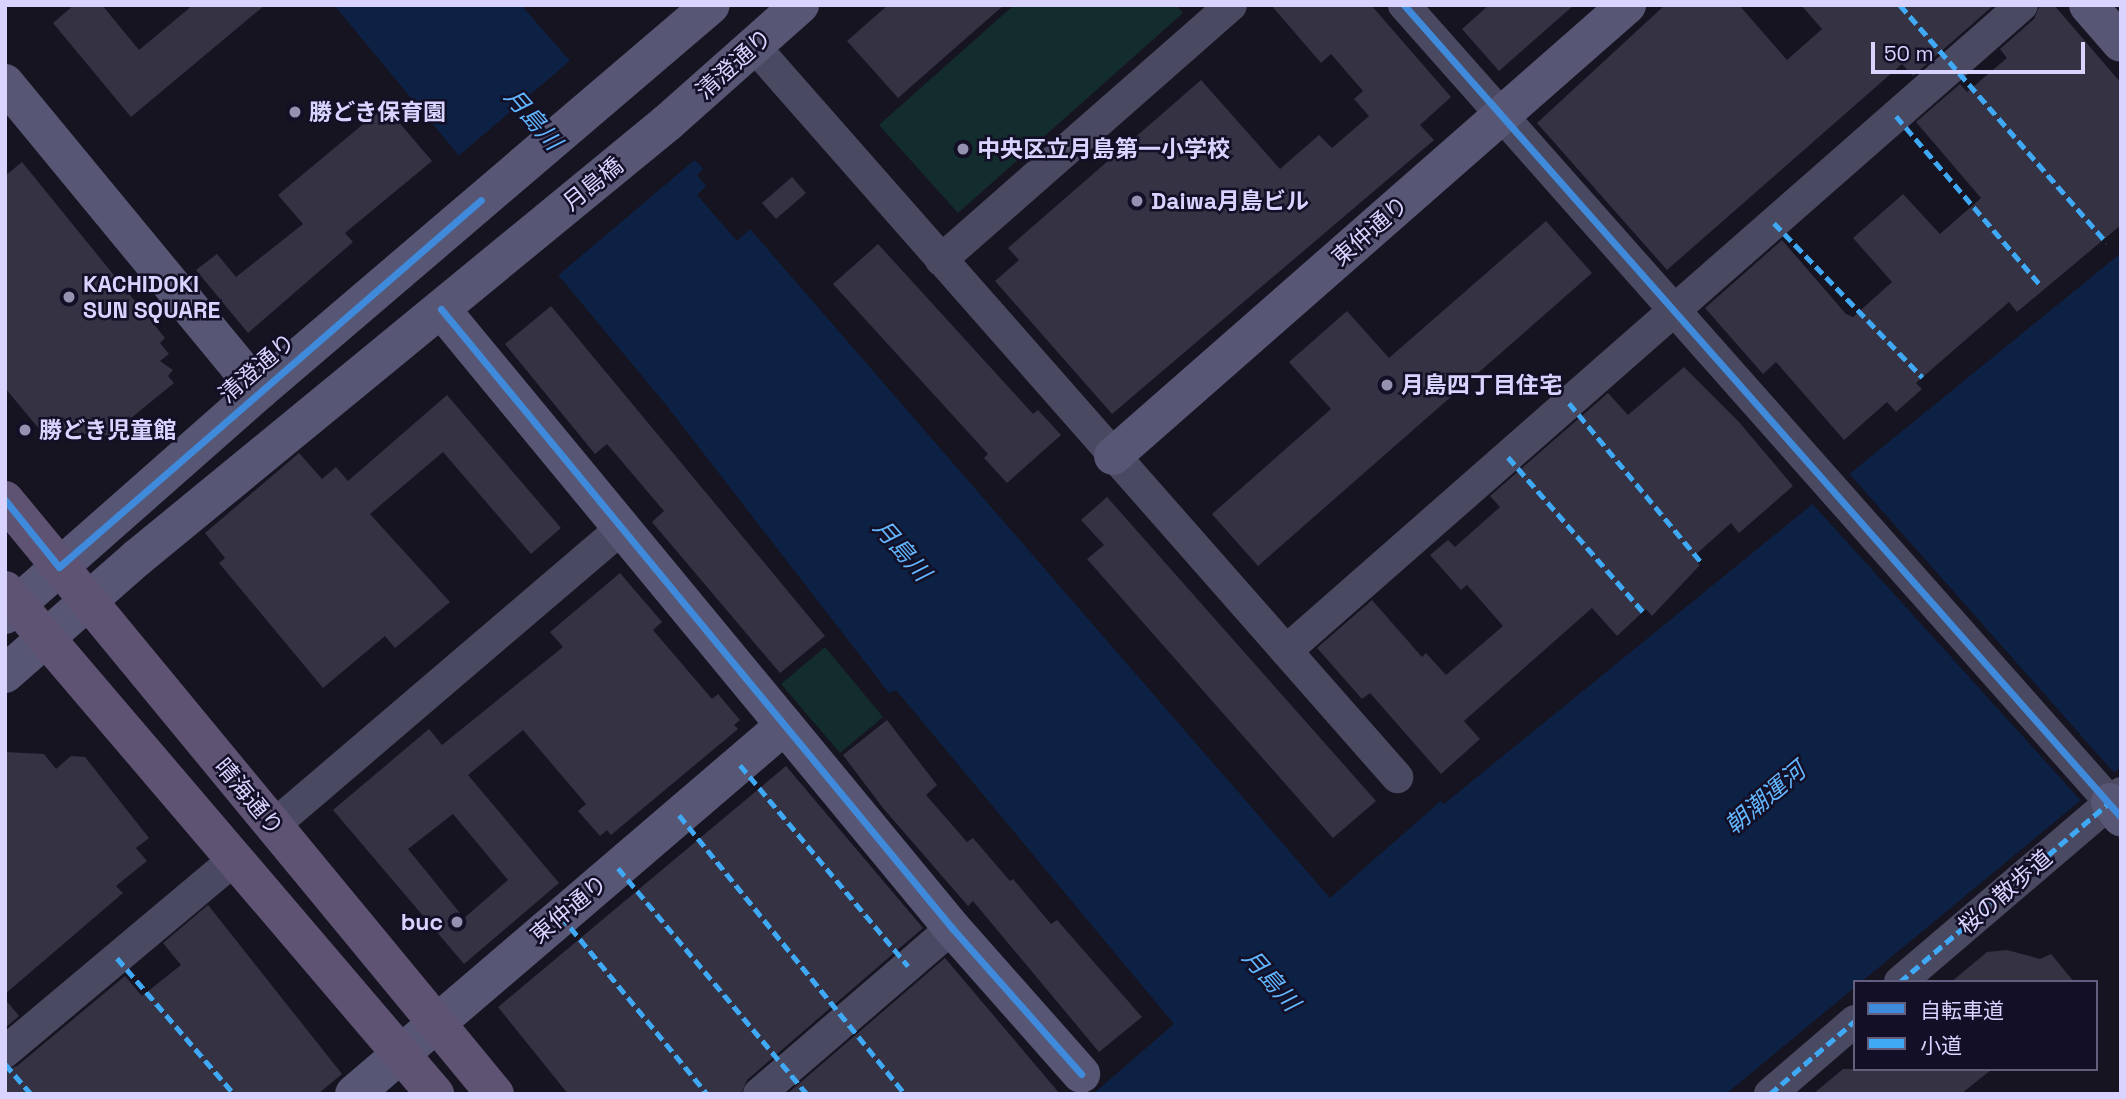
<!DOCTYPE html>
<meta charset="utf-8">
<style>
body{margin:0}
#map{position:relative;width:2126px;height:1099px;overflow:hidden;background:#161421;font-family:"Space Grotesk","Noto Sans JP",sans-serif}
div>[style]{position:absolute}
.green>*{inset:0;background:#132c2d}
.water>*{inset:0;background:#0d2144}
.pier>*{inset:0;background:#161421}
.building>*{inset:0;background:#343243}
.street>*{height:32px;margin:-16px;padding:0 16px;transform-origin:16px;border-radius:16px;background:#4a4962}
.secondary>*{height:38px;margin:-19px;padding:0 19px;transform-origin:19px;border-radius:19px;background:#575674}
.primary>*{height:38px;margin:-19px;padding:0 19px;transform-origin:19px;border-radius:19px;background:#5e5373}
.quiet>*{height:5px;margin-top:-2.5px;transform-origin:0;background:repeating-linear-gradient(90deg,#3fa9f5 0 10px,transparent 0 15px)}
.cycleway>*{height:7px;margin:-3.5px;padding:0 3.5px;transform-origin:3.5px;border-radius:3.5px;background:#408adc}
.dots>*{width:19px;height:19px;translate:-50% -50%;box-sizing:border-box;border:4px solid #130f26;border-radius:50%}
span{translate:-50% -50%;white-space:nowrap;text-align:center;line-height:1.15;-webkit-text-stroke:5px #130f26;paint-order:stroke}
.street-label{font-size:23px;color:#d9d4ff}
.poi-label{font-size:23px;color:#d9d4ff;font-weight:700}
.left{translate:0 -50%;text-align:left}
.right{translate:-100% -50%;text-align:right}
.water-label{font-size:24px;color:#62b6ff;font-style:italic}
.frame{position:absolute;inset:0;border:7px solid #d9d4ff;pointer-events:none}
.legend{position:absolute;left:1853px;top:980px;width:245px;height:91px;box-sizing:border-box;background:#130f26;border:2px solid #625e7d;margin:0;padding:9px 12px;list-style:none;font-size:21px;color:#d9d4ff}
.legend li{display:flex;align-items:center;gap:14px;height:35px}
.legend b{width:35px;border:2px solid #625e7d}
.scale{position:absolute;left:1871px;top:42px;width:214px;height:32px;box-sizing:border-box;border:4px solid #d9d4ff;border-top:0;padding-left:9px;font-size:21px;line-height:24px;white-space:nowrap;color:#d9d4ff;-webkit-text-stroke:5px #130f26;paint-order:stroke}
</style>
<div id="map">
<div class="green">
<div style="clip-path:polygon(1014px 5px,1176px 5px,1183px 13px,958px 213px,879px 125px)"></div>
<div style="clip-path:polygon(825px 647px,883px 717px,840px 753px,781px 684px)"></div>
</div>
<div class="water">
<div style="clip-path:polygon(334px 5px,521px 5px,571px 62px,592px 45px,703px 169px,697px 175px,706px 186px,697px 195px,737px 241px,750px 229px,1330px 898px,1441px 801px,1444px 804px,2121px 253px,2121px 767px,1861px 982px,1855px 982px,1855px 987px,1726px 1094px,1093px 1094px,1174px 1024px,896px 690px,889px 693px,667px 406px)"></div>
</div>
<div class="pier">
<div style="clip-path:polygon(593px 41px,697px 158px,555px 278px,456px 158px)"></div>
<div style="clip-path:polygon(1846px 470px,2116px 775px,2083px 803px,1809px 500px)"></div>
</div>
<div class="building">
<div style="clip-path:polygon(74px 5px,102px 5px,139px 50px,193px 5px,265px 5px,131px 117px,53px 23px)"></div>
<div style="clip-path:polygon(888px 5px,1004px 5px,898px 98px,847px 41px)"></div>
<div style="clip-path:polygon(1271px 5px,1371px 5px,1451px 97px,1420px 125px,1434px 140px,1112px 414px,995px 281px,1019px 260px,1008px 248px,1201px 80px,1280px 169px,1319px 135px,1332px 148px,1369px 116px,1354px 99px,1363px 91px,1331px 54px,1321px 63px)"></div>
<div style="clip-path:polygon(1489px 5px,1574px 5px,1499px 71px,1462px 29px)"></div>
<div style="clip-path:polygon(1665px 5px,1739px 5px,1787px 60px,1822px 29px,1801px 5px,1994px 5px,1913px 76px,1902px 64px,1667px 270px,1537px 123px)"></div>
<div style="clip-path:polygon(2040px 5px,2054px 5px,2121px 83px,2121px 225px,2017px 312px,2009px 302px,1916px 383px,1922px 389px,1896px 412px,1887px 402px,1844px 440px,1776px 362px,1763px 374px,1705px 308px,1782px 240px,1846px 314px,1853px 317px,1892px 282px,1853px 238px,1903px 194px,1940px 234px,1981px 198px,1916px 122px,1960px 84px,1967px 92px,2007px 58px,2000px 49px,2034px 19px)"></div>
<div style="clip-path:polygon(385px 106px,432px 161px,345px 233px,353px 242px,248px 333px,196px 270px,217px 254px,236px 277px,303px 224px,278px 195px)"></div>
<div style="clip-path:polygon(22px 162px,165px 338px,160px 343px,169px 354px,160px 361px,173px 370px,168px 376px,174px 383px,109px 436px,40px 430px,5px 388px,5px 176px)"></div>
<div style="clip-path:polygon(792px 177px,806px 193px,776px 219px,762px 203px)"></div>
<div style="clip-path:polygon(1546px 221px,1592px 273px,1258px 566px,1212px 514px,1331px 409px,1289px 362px,1347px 311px,1389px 358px)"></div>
<div style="clip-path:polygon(878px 244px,1033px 414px,1038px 410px,1061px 435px,1007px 483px,984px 458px,988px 454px,833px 284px)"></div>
<div style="clip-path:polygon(551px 306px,825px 636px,780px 673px,652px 522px,664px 511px,607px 444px,595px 454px,505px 344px)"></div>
<div style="clip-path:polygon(1684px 367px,1739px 422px,1793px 486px,1739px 533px,1731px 523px,1693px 557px,1700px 565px,1652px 616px,1646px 609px,1617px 636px,1592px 608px,1464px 721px,1480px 739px,1441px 774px,1370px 693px,1362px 699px,1317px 648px,1372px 600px,1422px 657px,1426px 653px,1446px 675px,1503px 626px,1467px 585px,1461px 590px,1430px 555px,1448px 540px,1455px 547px,1500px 507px,1490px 496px,1608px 393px,1628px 415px)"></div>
<div style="clip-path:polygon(447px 395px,561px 528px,531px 554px,443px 452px,370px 514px,450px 602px,395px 648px,385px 636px,323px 688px,219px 563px,225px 558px,205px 533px,299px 453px,322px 479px,336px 467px,348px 481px)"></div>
<div style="clip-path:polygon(1107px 497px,1376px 801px,1333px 838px,1087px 559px,1104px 545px,1081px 520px)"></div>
<div style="clip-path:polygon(evenodd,620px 573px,662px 622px,653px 630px,712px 699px,718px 694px,740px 720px,734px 725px,738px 729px,611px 835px,607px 830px,600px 836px,578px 811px,586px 804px,523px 730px,468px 775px,559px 883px,464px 964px,333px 810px,429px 729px,442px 745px,563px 647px,550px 632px,620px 573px,453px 814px,508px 880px,464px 918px,408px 849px,453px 814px)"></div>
<div style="clip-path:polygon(887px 720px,937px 785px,926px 795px,967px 842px,973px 838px,1010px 881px,1013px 879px,1051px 924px,1057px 920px,1142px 1017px,1099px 1052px,973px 901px,968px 906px,883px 808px,843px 755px)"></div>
<div style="clip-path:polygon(5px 752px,44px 754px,56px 769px,71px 756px,85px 757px,149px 838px,136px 848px,147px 861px,116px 886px,123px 893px,5px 994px)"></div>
<div style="clip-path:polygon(786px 766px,923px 928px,747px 1080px,741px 1094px,568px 1094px,498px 1007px)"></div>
<div style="clip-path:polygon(208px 905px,342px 1074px,318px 1094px,5px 1094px,5px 1070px,17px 1066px,125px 976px,142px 996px,181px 965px,163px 943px)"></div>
<div style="clip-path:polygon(2007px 950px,2040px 959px,2051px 954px,2074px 982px,1951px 982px,1987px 952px)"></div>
<div style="clip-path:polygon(945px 958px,1060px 1094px,787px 1094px)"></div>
<div style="clip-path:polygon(5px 999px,19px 1016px,5px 1028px)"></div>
<div style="clip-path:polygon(1843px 1069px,1992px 1069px,1961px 1094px,1813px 1094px)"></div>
</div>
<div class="street">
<div style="left:1404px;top:5px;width:1065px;rotate:48.46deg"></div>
<div style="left:754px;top:46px;width:974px;rotate:48.66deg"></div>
<div style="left:941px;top:260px;width:386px;rotate:-41.3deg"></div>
<div style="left:1286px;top:651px;width:979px;rotate:-41.27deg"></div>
<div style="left:273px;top:826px;width:460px;rotate:-40.5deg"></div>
<div style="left:1900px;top:982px;width:291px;rotate:-40.5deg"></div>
<div style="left:5px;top:1052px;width:302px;rotate:-40deg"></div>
<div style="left:759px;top:1094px;width:255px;rotate:-40.7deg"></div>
<div style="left:1770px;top:1094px;width:112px;rotate:-40.7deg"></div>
</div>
<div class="secondary">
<div style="left:2088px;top:5px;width:50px;rotate:49deg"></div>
<div style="left:5px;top:83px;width:399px;rotate:50.5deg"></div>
<div style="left:441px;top:309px;width:803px;rotate:50.46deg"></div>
<div style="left:952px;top:928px;width:195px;rotate:48.5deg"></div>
<div style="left:1113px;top:456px;width:684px;rotate:-41.26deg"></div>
<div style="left:5px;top:615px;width:339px;rotate:-41.4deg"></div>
<div style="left:259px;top:391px;width:594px;rotate:-40.5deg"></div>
<div style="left:5px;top:674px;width:176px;rotate:-41.3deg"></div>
<div style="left:137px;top:558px;width:686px;rotate:-39.38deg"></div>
<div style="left:667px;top:123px;width:178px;rotate:-41.6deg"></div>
<div style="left:2110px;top:802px;width:19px;rotate:54deg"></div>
<div style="left:354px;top:1094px;width:567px;rotate:-40.57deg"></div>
</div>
<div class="primary">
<div style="left:5px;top:500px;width:770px;rotate:50.48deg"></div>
<div style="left:5px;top:590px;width:663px;rotate:49.53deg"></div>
</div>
<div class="quiet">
<div style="left:1900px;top:5px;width:315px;rotate:49deg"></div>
<div style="left:1896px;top:116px;width:223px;rotate:49.5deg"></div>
<div style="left:1774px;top:223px;width:214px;rotate:46.1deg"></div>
<div style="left:1569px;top:403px;width:207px;rotate:50.3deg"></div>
<div style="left:1508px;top:457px;width:206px;rotate:48.9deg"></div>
<div style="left:740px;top:765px;width:262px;rotate:50.1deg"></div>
<div style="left:679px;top:815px;width:359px;rotate:51deg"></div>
<div style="left:618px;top:868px;width:295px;rotate:50.1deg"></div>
<div style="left:561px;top:916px;width:230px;rotate:50.6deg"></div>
<div style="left:117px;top:958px;width:179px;rotate:49.3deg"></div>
<div style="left:1900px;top:982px;width:277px;rotate:-40.6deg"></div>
<div style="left:5px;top:1064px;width:40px;rotate:49deg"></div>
<div style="left:1770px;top:1094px;width:112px;rotate:-40.7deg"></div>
</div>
<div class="cycleway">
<div style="left:1404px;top:5px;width:1083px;rotate:48.56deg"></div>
<div style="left:441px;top:309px;width:803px;rotate:50.46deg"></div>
<div style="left:952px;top:928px;width:195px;rotate:48.5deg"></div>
<div style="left:5px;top:500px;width:86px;rotate:51.1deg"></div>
<div style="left:59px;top:567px;width:559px;rotate:-41.01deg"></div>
</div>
<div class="dots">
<div style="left:295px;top:112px;background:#9591b1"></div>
<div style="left:963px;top:149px;background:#9591b1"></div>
<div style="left:1137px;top:201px;background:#9591b1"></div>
<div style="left:69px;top:297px;background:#9591b1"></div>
<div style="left:1387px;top:385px;background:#9591b1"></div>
<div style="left:25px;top:430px;background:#9591b1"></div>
<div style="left:457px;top:922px;background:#9591b1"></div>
</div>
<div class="street-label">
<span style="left:734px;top:64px;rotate:-42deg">清澄通り</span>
<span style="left:593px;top:184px;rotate:-39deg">月島橋</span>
<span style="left:1370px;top:231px;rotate:-41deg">東仲通り</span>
<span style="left:257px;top:368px;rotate:-41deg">清澄通り</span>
<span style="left:249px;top:797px;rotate:50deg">晴海通り</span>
<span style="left:2005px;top:892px;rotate:-41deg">桜の散歩道</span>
<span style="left:569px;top:909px;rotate:-40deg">東仲通り</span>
</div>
<div class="poi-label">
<span class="left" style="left:309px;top:112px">勝どき保育園</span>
<span class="left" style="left:977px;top:149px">中央区立月島第一小学校</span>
<span class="left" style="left:1151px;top:201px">Daiwa月島ビル</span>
<span class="left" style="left:83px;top:297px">KACHIDOKI<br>SUN SQUARE</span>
<span class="left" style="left:1401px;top:385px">月島四丁目住宅</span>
<span class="left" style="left:39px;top:430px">勝どき児童館</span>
<span class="right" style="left:443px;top:922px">buc</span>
</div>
<div class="water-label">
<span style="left:533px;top:119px;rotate:49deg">月島川</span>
<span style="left:902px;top:550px;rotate:49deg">月島川</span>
<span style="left:1765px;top:798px;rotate:-40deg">朝潮運河</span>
<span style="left:1271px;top:980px;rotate:49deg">月島川</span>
</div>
<div class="frame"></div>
<ul class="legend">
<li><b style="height:9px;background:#408adc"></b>自転車道</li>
<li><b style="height:9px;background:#3fa9f5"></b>小道</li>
</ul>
<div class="scale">50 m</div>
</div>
